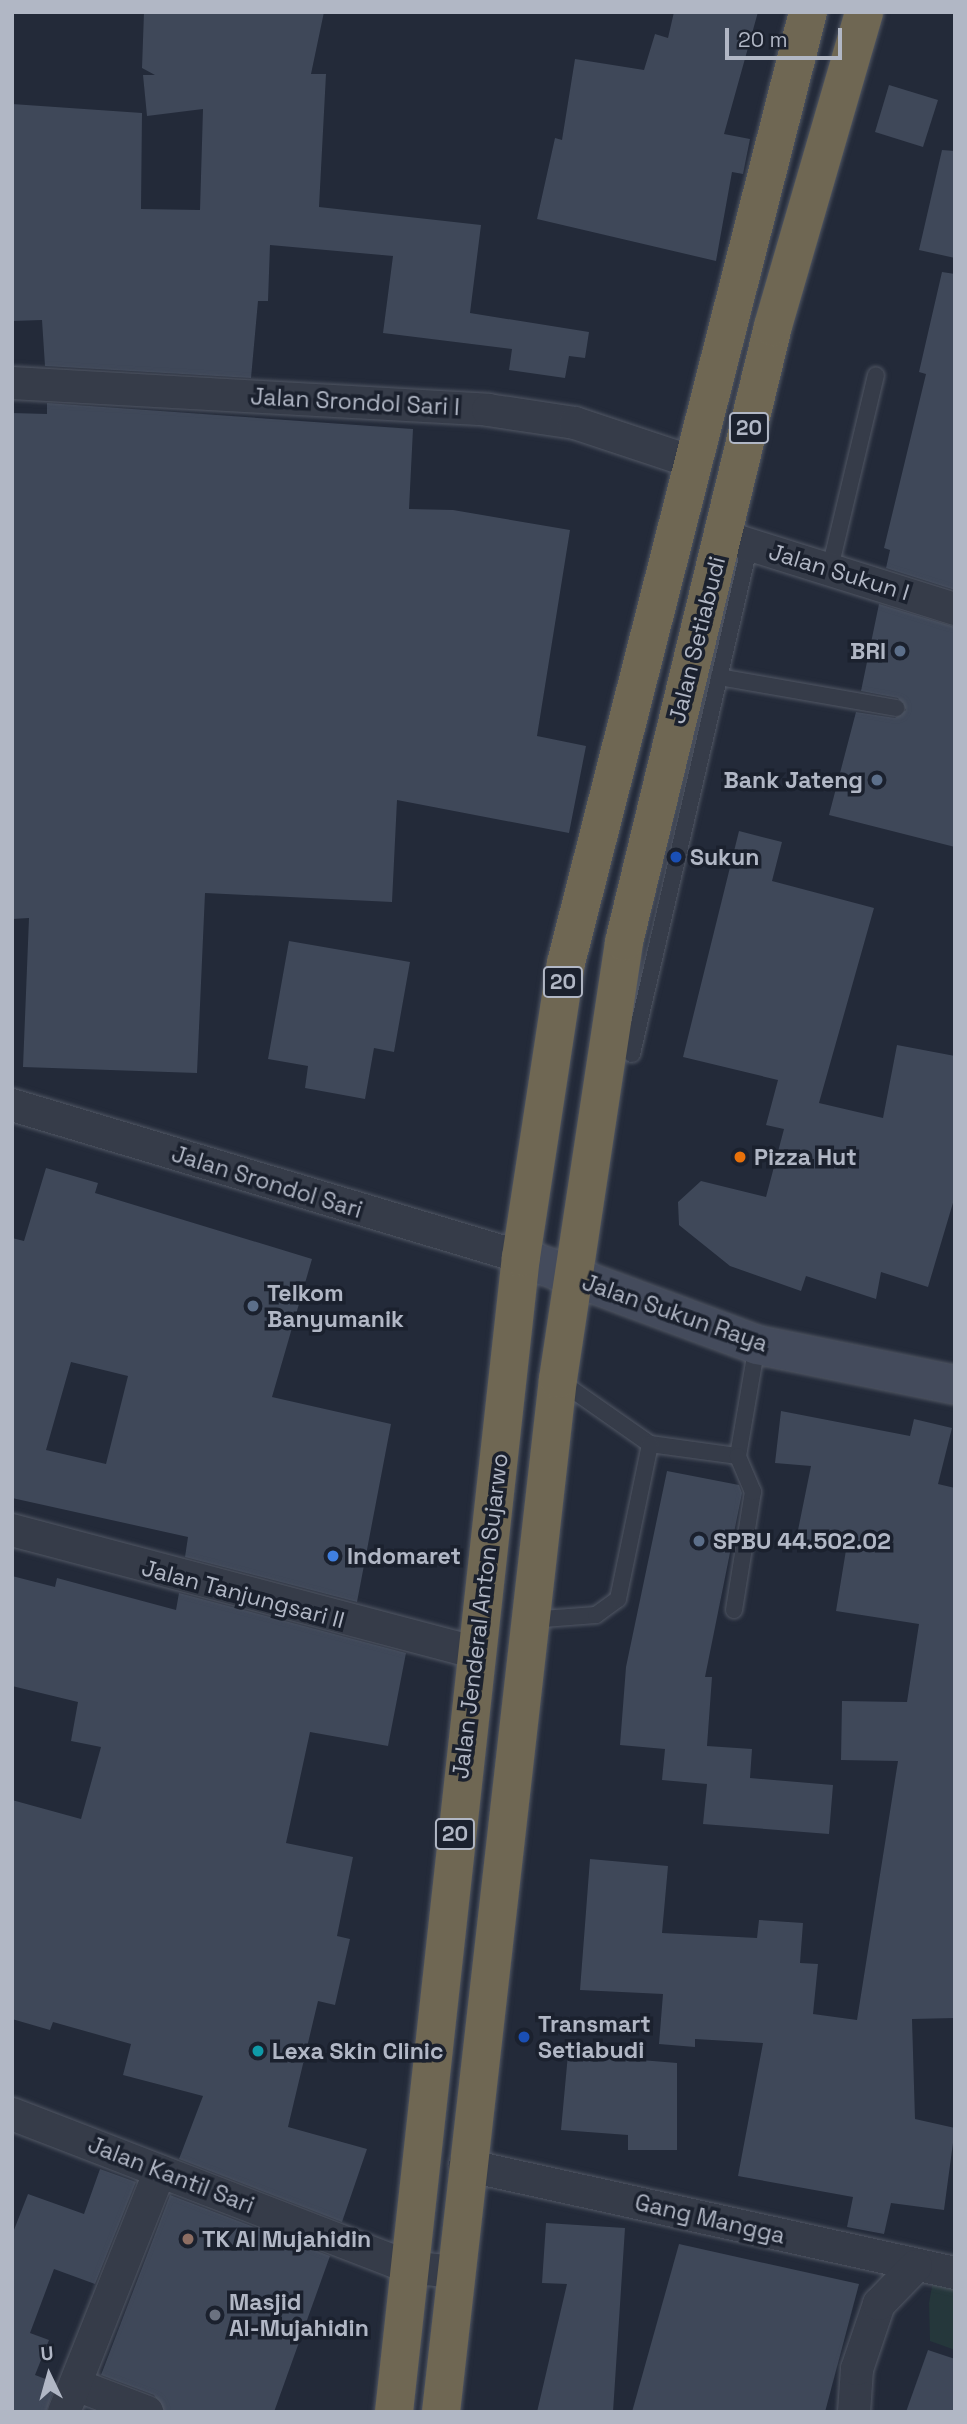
<!DOCTYPE html>
<style>
body{margin:0}
#map{position:relative;width:967px;height:2424px;overflow:hidden;background:#232a39;font-family:"Space Grotesk",sans-serif}
div>[style]{position:absolute}
.green>*{inset:0;background:#25373b}
.building>*{inset:0;background:#3f4859}
.roads{filter:drop-shadow(0 0 2px #515764) drop-shadow(0 0 2px #515764)}
.lane>*{height:16px;margin:-8px;padding:0 8px;transform-origin:8px;border-radius:8px;background:#363c49}
.street>*{height:32px;margin:-16px;padding:0 16px;transform-origin:16px;border-radius:16px;background:#363c49}
.secondary>*{height:38px;margin:-19px;padding:0 19px;transform-origin:19px;border-radius:19px;background:#444b5c}
.highway>*{height:38px;margin:-19px;padding:0 19px;transform-origin:19px;border-radius:19px;background:#6f6753}
.dots>*{width:19px;height:19px;translate:-50% -50%;box-sizing:border-box;border:4px solid #1b212e;border-radius:50%}
span{translate:-50% -50%;white-space:nowrap;text-align:center;line-height:1.15;-webkit-text-stroke:7px #1b212e;paint-order:stroke}
.shield-label span{padding:2px 5px;background:#1b212e;border:2px solid;border-radius:5px;-webkit-text-stroke-width:0}
.shield-label{font-size:21px;color:#b1b7c5;font-weight:700}
.street-label{font-size:23px;color:#b1b7c5}
.poi-label{font-size:23px;color:#b1b7c5;font-weight:700}
.right{translate:-100% -50%;text-align:right}
.left{translate:0 -50%;text-align:left}
.frame{position:absolute;inset:0;border:14px solid #b1b7c5;pointer-events:none}
.north{position:absolute;left:14px;top:2340px;width:70px;height:70px;-webkit-text-stroke:5px #1b212e;paint-order:stroke;rotate:355deg;font-size:19px;font-weight:700;line-height:28px;text-align:center;color:#b1b7c5}
.north::after{content:'';display:block;margin:auto;width:24px;height:32px;background:#b1b7c5;clip-path:polygon(50% 0,100% 100%,50% 72%,0 100%)}
.scale{position:absolute;left:725px;top:28px;width:117px;height:32px;box-sizing:border-box;border:4px solid #b1b7c5;border-top:0;padding-left:9px;font-size:21px;line-height:24px;white-space:nowrap;color:#b1b7c5;-webkit-text-stroke:5px #1b212e;paint-order:stroke}
</style>
<div id="map">
<div class="green">
<div style="clip-path:polygon(955px 2276px,955px 2350px,930px 2341px,929px 2303px,933px 2281px)"></div>
</div>
<div class="building">
<div style="clip-path:polygon(144px 12px,324px 12px,311px 74px,326px 74px,319px 207px,481px 225px,470px 313px,589px 332px,585px 358px,569px 356px,565px 378px,509px 370px,512px 349px,383px 333px,393px 256px,270px 245px,268px 301px,258px 301px,251px 378px,45px 366px,42px 320px,12px 321px,12px 104px,142px 113px,141px 209px,200px 210px,203px 109px,147px 116px,143px 75px,155px 75px,142px 68px)"></div>
<div style="clip-path:polygon(674px 12px,758px 12px,724px 134px,750px 139px,743px 174px,732px 172px,716px 261px,537px 219px,555px 138px,562px 140px,575px 59px,644px 70px,655px 34px,668px 38px)"></div>
<div style="clip-path:polygon(889px 85px,938px 100px,923px 147px,875px 132px)"></div>
<div style="clip-path:polygon(942px 150px,955px 151px,955px 258px,919px 250px)"></div>
<div style="clip-path:polygon(942px 272px,955px 274px,955px 590px,886px 568px,890px 550px,884px 548px,926px 374px,919px 372px)"></div>
<div style="clip-path:polygon(47px 403px,413px 429px,409px 509px,453px 510px,570px 530px,537px 736px,586px 746px,569px 833px,397px 800px,392px 902px,205px 893px,197px 1073px,23px 1067px,29px 918px,12px 919px,12px 413px,47px 414px)"></div>
<div style="clip-path:polygon(879px 604px,955px 627px,955px 847px,829px 815px,856px 712px,895px 718px,906px 710px,898px 698px,861px 691px)"></div>
<div style="clip-path:polygon(739px 831px,782px 842px,772px 881px,874px 908px,819px 1103px,883px 1118px,897px 1045px,955px 1056px,955px 1196px,928px 1287px,881px 1272px,876px 1299px,806px 1276px,801px 1291px,730px 1266px,679px 1225px,678px 1202px,701px 1181px,766px 1197px,784px 1129px,766px 1125px,778px 1080px,683px 1057px)"></div>
<div style="clip-path:polygon(289px 941px,410px 962px,394px 1052px,374px 1048px,365px 1099px,305px 1088px,308px 1066px,268px 1059px)"></div>
<div style="clip-path:polygon(evenodd,46px 1168px,98px 1183px,95px 1193px,312px 1259px,272px 1397px,391px 1424px,357px 1602px,185px 1557px,188px 1537px,12px 1498px,12px 1238px,24px 1241px,46px 1168px,71px 1362px,128px 1376px,106px 1464px,46px 1450px,71px 1362px)"></div>
<div style="clip-path:polygon(781px 1411px,910px 1436px,914px 1419px,952px 1428px,938px 1484px,955px 1488px,955px 2018px,912px 2019px,915px 2119px,955px 2128px,944px 2210px,891px 2203px,884px 2234px,847px 2227px,853px 2197px,738px 2176px,763px 2043px,695px 2039px,695px 2047px,659px 2044px,663px 1994px,580px 1990px,590px 1859px,668px 1866px,662px 1933px,757px 1938px,759px 1920px,803px 1923px,800px 1963px,818px 1964px,813px 2014px,857px 2020px,898px 1761px,841px 1760px,842px 1701px,907px 1702px,919px 1624px,836px 1611px,846px 1550px,796px 1540px,811px 1466px,775px 1463px)"></div>
<div style="clip-path:polygon(667px 1471px,739px 1485px,742px 1493px,705px 1677px,712px 1677px,707px 1746px,752px 1749px,750px 1778px,833px 1785px,829px 1834px,703px 1824px,707px 1784px,662px 1780px,665px 1749px,620px 1745px,626px 1667px)"></div>
<div style="clip-path:polygon(12px 1576px,55px 1587px,57px 1578px,176px 1610px,179px 1593px,406px 1653px,388px 1746px,310px 1732px,286px 1843px,353px 1857px,337px 1936px,350px 1939px,335px 2005px,318px 2001px,288px 2127px,367px 2149px,342px 2222px,179px 2159px,203px 2096px,123px 2075px,131px 2044px,53px 2022px,50px 2030px,12px 2019px,12px 1800px,81px 1819px,101px 1747px,71px 1741px,78px 1702px,12px 1686px)"></div>
<div style="clip-path:polygon(568px 2054px,677px 2063px,677px 2150px,628px 2150px,628px 2135px,561px 2130px)"></div>
<div style="clip-path:polygon(100px 2169px,136px 2182px,95px 2284px,54px 2269px,30px 2333px,49px 2340px,35px 2375px,56px 2383px,46px 2412px,12px 2412px,12px 2235px,28px 2194px,84px 2214px)"></div>
<div style="clip-path:polygon(170px 2195px,330px 2256px,274px 2412px,165px 2412px,154px 2395px,101px 2375px)"></div>
<div style="clip-path:polygon(546px 2223px,625px 2228px,613px 2412px,537px 2412px,567px 2284px,542px 2283px)"></div>
<div style="clip-path:polygon(679px 2244px,859px 2284px,825px 2412px,632px 2412px)"></div>
<div style="clip-path:polygon(928px 2350px,955px 2359px,955px 2412px,906px 2412px)"></div>
</div>
<div class="roads">
<div class="lane">
<div style="left:830px;top:568px;width:198px;rotate:-76.6deg"></div>
<div style="left:719px;top:677px;width:180px;rotate:9.9deg"></div>
<div style="left:632px;top:1054px;width:523px;rotate:-76.97deg"></div>
<div style="left:560px;top:1381px;width:110px;rotate:35deg"></div>
<div style="left:650px;top:1444px;width:89px;rotate:7.8deg"></div>
<div style="left:738px;top:1456px;width:113px;rotate:-80.3deg"></div>
<div style="left:734px;top:1610px;width:120px;rotate:-80.9deg"></div>
<div style="left:753px;top:1492px;width:39px;rotate:-113deg"></div>
<div style="left:530px;top:1620px;width:66px;rotate:-4.3deg"></div>
<div style="left:596px;top:1615px;width:27px;rotate:-36deg"></div>
<div style="left:618px;top:1599px;width:158px;rotate:-78.3deg"></div>
</div>
<div class="street">
<div style="left:12px;top:383px;width:477px;rotate:3.2deg"></div>
<div style="left:488px;top:410px;width:88px;rotate:8.5deg"></div>
<div style="left:575px;top:423px;width:123px;rotate:18.4deg"></div>
<div style="left:722px;top:536px;width:244px;rotate:17.4deg"></div>
<div style="left:12px;top:1105px;width:531px;rotate:16.63deg"></div>
<div style="left:12px;top:1530px;width:480px;rotate:14.8deg"></div>
<div style="left:12px;top:2114px;width:425px;rotate:21.1deg"></div>
<div style="left:408px;top:2267px;width:45px;rotate:6.3deg"></div>
<div style="left:465px;top:2165px;width:502px;rotate:12.43deg"></div>
<div style="left:79px;top:2386px;width:73px;rotate:20.9deg"></div>
<div style="left:64px;top:2412px;width:259px;rotate:-68.3deg"></div>
<div style="left:854px;top:2412px;width:43px;rotate:-86deg"></div>
<div style="left:857px;top:2369px;width:69px;rotate:-71.3deg"></div>
<div style="left:879px;top:2304px;width:53px;rotate:-45.8deg"></div>
</div>
<div class="secondary">
<div style="left:521px;top:1257px;width:252px;rotate:20.4deg"></div>
<div style="left:757px;top:1345px;width:202px;rotate:11.4deg"></div>
</div>
<div class="highway">
<div style="left:394px;top:2412px;width:1162px;rotate:-83.73deg"></div>
<div style="left:521px;top:1257px;width:297px;rotate:-81.3deg"></div>
<div style="left:566px;top:963px;width:981px;rotate:-75.72deg"></div>
<div style="left:441px;top:2412px;width:1040px;rotate:-83.54deg"></div>
<div style="left:558px;top:1379px;width:442px;rotate:-81.4deg"></div>
<div style="left:624px;top:942px;width:634px;rotate:-76.4deg"></div>
<div style="left:773px;top:326px;width:327px;rotate:-73.8deg"></div>
</div>
</div>
<div class="dots">
<div style="left:900px;top:651px;background:#5c6f8a"></div>
<div style="left:877px;top:780px;background:#5c6f8a"></div>
<div style="left:676px;top:857px;background:#1a4fb4"></div>
<div style="left:740px;top:1157px;background:#e8710a"></div>
<div style="left:253px;top:1306px;background:#5c6f8a"></div>
<div style="left:699px;top:1541px;background:#5c6f8a"></div>
<div style="left:333px;top:1556px;background:#3f7fe0"></div>
<div style="left:524px;top:2037px;background:#1a4fb4"></div>
<div style="left:258px;top:2051px;background:#0f9aa8"></div>
<div style="left:188px;top:2239px;background:#8d6e63"></div>
<div style="left:215px;top:2315px;background:#6b7280"></div>
</div>
<div class="shield-label">
<span style="left:749px;top:428px">20</span>
<span style="left:563px;top:982px">20</span>
<span style="left:455px;top:1834px">20</span>
</div>
<div class="street-label">
<span style="left:355px;top:402px;rotate:3deg">Jalan Srondol Sari I</span>
<span style="left:839px;top:572px;rotate:17deg">Jalan Sukun I</span>
<span style="left:697px;top:640px;rotate:-76deg">Jalan Setiabudi</span>
<span style="left:267px;top:1182px;rotate:17deg">Jalan Srondol Sari</span>
<span style="left:675px;top:1313px;rotate:19deg">Jalan Sukun Raya</span>
<span style="left:243px;top:1594px;rotate:15deg">Jalan Tanjungsari II</span>
<span style="left:480px;top:1616px;rotate:-83deg">Jalan Jenderal Anton Sujarwo</span>
<span style="left:171px;top:2175px;rotate:21deg">Jalan Kantil Sari</span>
<span style="left:710px;top:2219px;rotate:13deg">Gang Mangga</span>
</div>
<div class="poi-label">
<span class="right" style="left:886px;top:651px">BRI</span>
<span class="right" style="left:863px;top:780px">Bank Jateng</span>
<span class="left" style="left:690px;top:857px">Sukun</span>
<span class="left" style="left:754px;top:1157px">Pizza Hut</span>
<span class="left" style="left:267px;top:1306px">Telkom<br>Banyumanik</span>
<span class="left" style="left:713px;top:1541px">SPBU 44.502.02</span>
<span class="left" style="left:347px;top:1556px">Indomaret</span>
<span class="left" style="left:538px;top:2037px">Transmart<br>Setiabudi</span>
<span class="left" style="left:272px;top:2051px">Lexa Skin Clinic</span>
<span class="left" style="left:202px;top:2239px">TK Al Mujahidin</span>
<span class="left" style="left:229px;top:2315px">Masjid<br>Al-Mujahidin</span>
</div>
<div class="frame"></div>
<div class="north">U</div>
<div class="scale">20 m</div>
</div>
